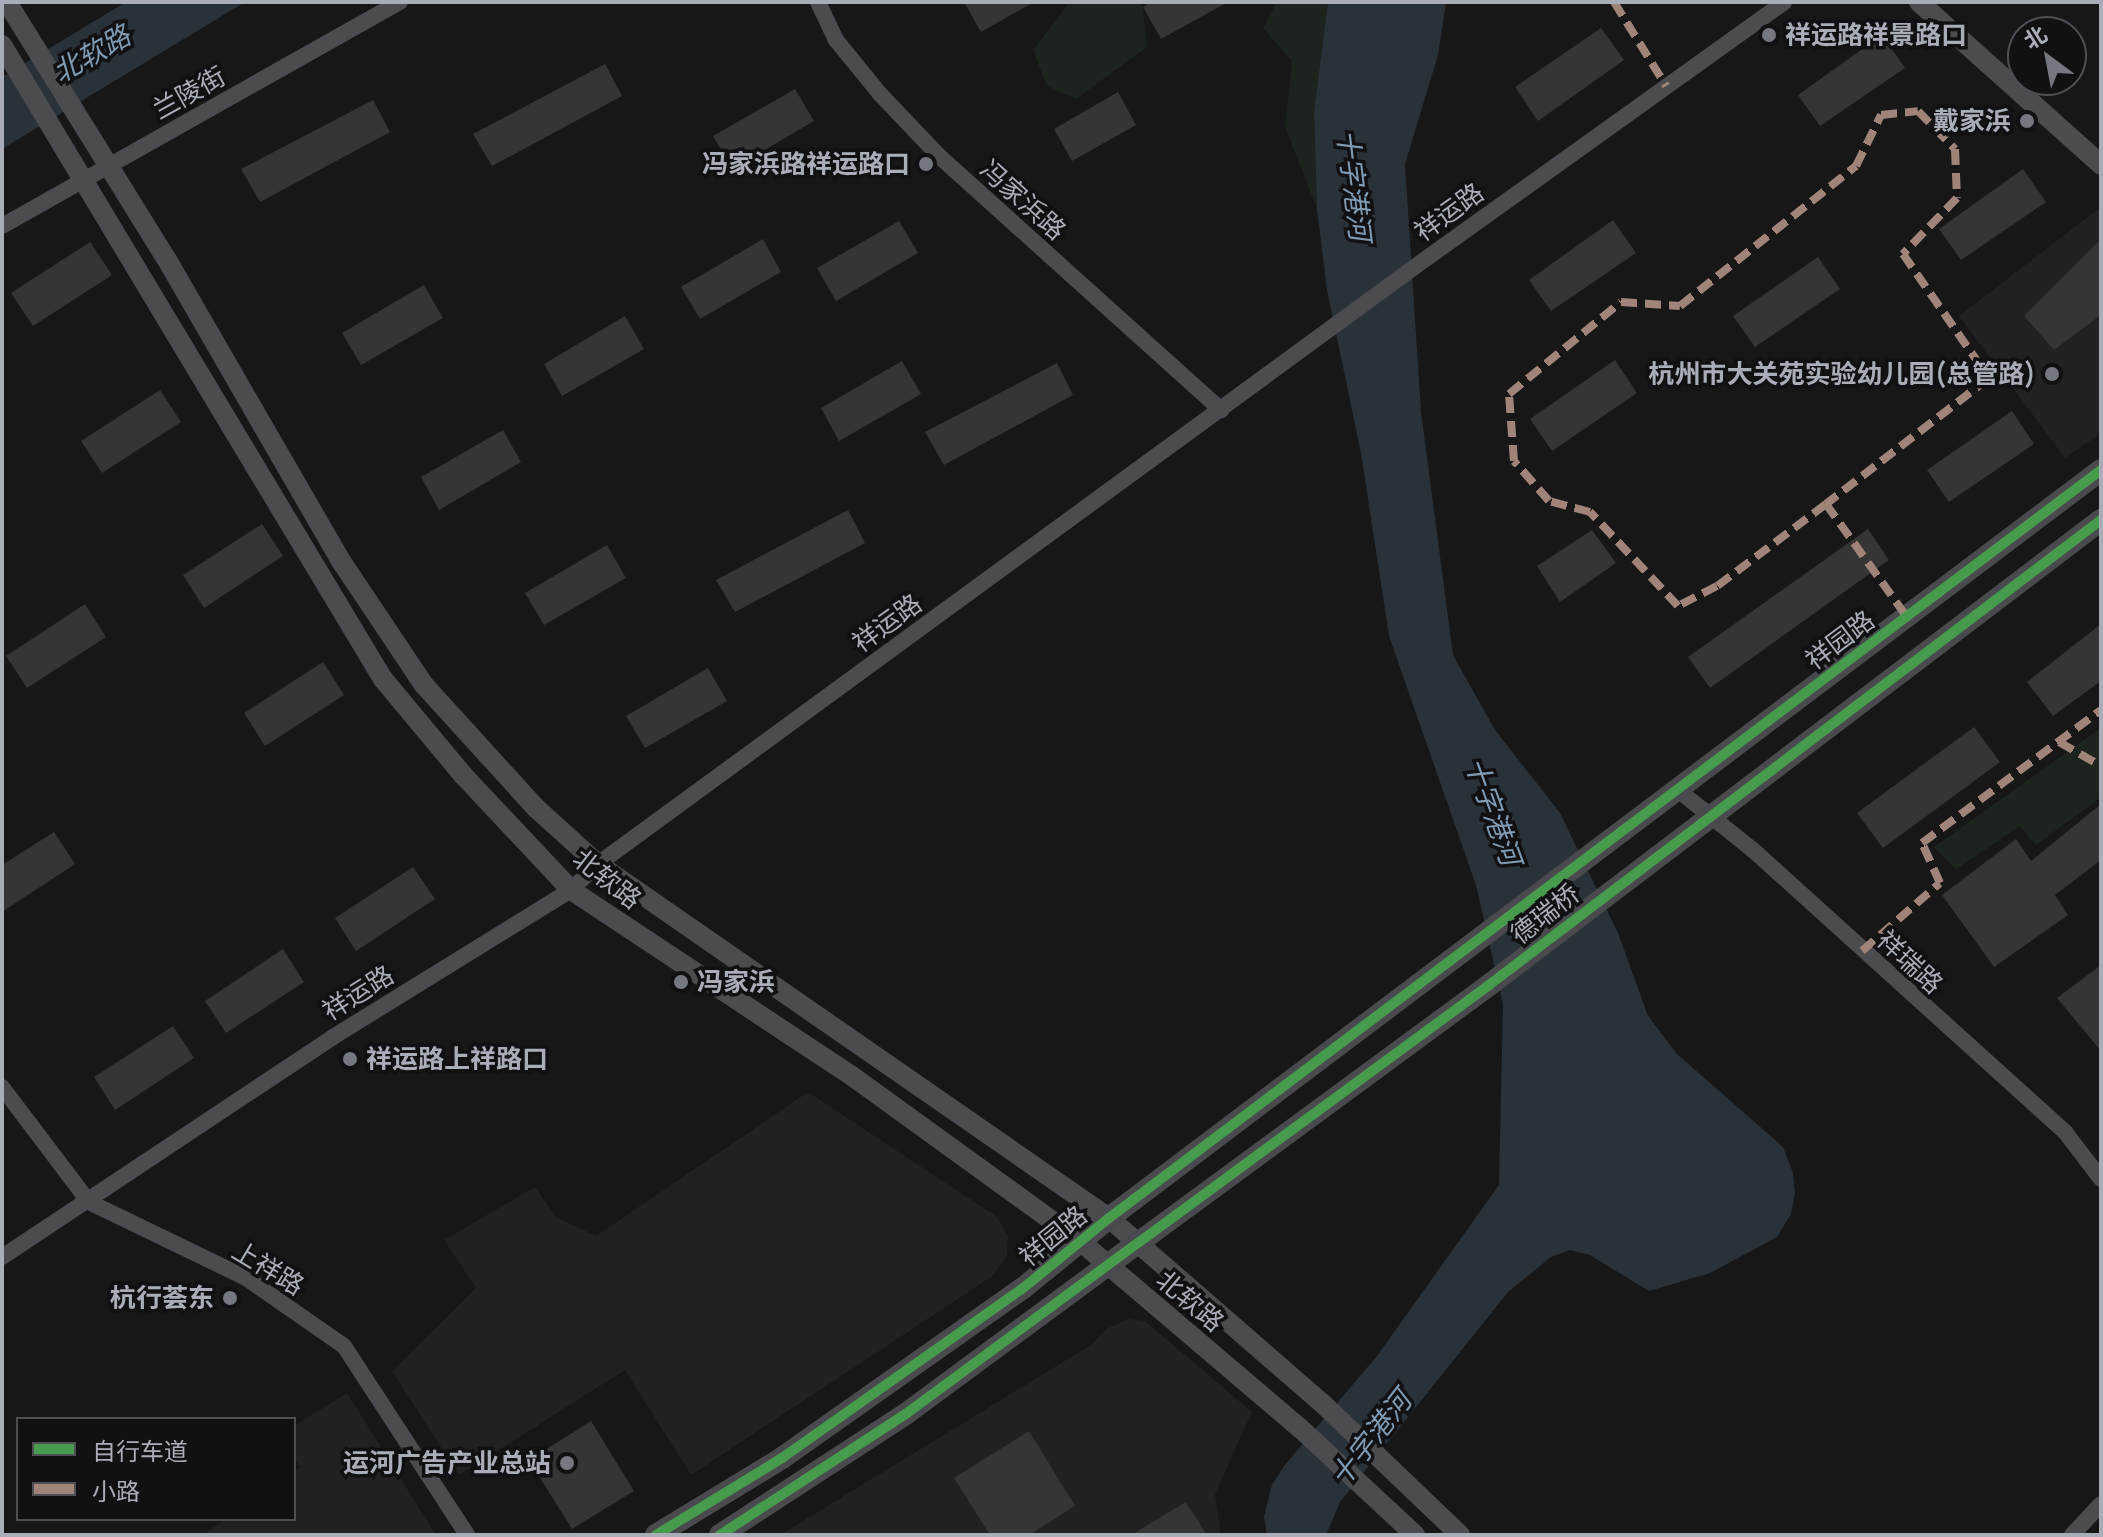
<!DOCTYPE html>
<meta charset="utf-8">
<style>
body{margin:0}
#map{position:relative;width:2103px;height:1537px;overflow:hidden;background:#171717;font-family:Manrope,"Noto Sans SC",sans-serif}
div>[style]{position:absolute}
.built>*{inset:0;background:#212123}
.green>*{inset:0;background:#1d241e}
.water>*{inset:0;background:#2a3239}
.building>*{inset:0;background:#353536}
.minor>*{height:16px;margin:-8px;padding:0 8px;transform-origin:8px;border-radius:8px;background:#4b4c50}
.tertiary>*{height:20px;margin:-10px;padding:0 10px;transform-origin:10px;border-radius:10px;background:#4b4c50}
.secondary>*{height:22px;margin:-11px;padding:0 11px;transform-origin:11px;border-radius:11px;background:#4a4a4e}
.quiet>*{height:8px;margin-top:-4px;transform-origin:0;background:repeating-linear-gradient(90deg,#a18479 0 16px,transparent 0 24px)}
.cycleway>*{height:10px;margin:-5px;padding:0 5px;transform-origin:5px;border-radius:5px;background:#469c4c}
.dots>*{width:22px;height:22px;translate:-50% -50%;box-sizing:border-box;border:4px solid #111113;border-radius:50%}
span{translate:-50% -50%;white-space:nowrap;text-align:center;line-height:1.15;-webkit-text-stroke:7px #111113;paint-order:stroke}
.poi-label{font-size:26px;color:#a8adb8;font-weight:700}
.left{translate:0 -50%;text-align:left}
.right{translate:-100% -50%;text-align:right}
.street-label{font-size:26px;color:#a8adb8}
.water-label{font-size:28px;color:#7f9bb3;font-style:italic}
.frame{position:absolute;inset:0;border:4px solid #a8adb8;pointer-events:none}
.legend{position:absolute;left:16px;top:1417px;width:280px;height:104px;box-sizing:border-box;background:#111113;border:2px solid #4d4f55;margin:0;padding:10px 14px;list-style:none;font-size:24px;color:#a8adb8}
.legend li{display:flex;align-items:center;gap:16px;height:40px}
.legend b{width:40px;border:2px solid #4d4f55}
.north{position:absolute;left:2007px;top:16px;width:80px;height:80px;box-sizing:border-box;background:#111113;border:2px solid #4d4f55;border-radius:50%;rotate:328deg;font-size:22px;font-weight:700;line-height:32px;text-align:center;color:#a8adb8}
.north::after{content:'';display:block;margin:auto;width:28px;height:36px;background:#757880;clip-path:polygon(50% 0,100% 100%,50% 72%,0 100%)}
</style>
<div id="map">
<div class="built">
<div style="clip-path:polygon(2098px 209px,2101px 212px,2101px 433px,2065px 458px,1959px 316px)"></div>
<div style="clip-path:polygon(808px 1092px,997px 1217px,1008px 1236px,1007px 1257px,991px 1277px,691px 1475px,625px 1370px,459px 1475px,392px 1371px,476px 1288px,444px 1240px,535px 1187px,556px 1217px,596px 1236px)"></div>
<div style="clip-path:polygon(1128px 1319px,1145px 1321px,1252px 1412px,1215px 1494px,1221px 1535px,780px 1535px,1091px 1345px,1106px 1329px)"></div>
<div style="clip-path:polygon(347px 1393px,436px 1535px,203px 1535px,226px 1519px,294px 1519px,294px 1471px,300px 1467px,294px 1458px,294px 1426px)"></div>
</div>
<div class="green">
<div style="clip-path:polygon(1070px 2px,1142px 2px,1147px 47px,1076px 99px,1047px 86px,1033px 50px)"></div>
<div style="clip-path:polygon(1277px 2px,1328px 2px,1314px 112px,1317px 209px,1285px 127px,1292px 61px,1263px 28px)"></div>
<div style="clip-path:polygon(2101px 728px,2101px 797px,2036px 845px,2020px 826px,1956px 869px,1934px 847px)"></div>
</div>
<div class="water">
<div style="clip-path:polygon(126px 2px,245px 2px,2px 149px,2px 77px)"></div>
<div style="clip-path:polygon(1328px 2px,1446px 2px,1438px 55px,1405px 164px,1421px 412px,1453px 655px,1495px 730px,1560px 813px,1618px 933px,1648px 1016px,1677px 1054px,1783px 1147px,1793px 1173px,1795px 1193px,1791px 1214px,1777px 1237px,1710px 1273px,1649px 1291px,1590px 1255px,1570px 1250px,1551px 1257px,1508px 1292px,1340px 1502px,1326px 1535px,1267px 1535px,1264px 1517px,1272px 1485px,1284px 1466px,1377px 1356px,1499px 1185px,1503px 1004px,1476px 885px,1389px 636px,1361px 453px,1327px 290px,1317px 209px,1314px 112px)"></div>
</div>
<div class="building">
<div style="clip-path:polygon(964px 2px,1034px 2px,981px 32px)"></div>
<div style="clip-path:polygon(1152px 2px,1228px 2px,1161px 39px,1143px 7px)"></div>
<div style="clip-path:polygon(1601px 28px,1624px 60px,1538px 121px,1515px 87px)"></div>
<div style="clip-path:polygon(1882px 35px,1905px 68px,1820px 126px,1798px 95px)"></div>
<div style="clip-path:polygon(605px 64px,622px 96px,492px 166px,473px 134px)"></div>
<div style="clip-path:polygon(795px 89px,814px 121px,732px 169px,713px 136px)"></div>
<div style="clip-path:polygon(1118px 92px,1136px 125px,1072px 161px,1054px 129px)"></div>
<div style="clip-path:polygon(373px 100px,390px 132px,260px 202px,241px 169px)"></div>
<div style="clip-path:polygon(2023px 169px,2046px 202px,1961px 260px,1939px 229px)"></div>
<div style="clip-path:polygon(1613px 220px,1636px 253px,1551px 311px,1529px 280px)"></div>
<div style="clip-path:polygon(899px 221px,918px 253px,836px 301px,817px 268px)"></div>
<div style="clip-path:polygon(763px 239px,781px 272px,700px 319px,681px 287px)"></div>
<div style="clip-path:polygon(2101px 239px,2101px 315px,2054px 350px,2024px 316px)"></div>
<div style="clip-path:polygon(90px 242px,112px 275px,33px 326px,11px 293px)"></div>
<div style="clip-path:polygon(1818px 257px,1840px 289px,1755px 347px,1733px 316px)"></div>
<div style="clip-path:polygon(424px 285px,443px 318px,361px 365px,342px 333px)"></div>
<div style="clip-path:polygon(625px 316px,644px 349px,562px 396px,544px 364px)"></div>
<div style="clip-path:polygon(1615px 360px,1637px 393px,1552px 451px,1530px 419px)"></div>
<div style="clip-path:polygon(902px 361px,921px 394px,839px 441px,821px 408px)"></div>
<div style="clip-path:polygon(1057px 363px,1073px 395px,944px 465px,925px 432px)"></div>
<div style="clip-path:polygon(160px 390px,181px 422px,102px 473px,81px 441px)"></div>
<div style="clip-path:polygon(2012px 411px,2034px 444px,1949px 502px,1927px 470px)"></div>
<div style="clip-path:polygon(503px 430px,521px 462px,439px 510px,421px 477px)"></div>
<div style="clip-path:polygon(848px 510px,865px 543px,735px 612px,716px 580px)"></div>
<div style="clip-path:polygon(262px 524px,283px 556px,204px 608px,183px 575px)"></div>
<div style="clip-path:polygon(1868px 529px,1889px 560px,1710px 688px,1688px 657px)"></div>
<div style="clip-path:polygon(1592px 530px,1616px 563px,1560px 602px,1537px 566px)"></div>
<div style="clip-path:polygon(607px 545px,626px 578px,544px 625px,525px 593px)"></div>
<div style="clip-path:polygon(85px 604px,106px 637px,27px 688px,6px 656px)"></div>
<div style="clip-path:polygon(2101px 624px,2101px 681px,2053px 716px,2027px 682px)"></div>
<div style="clip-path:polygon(323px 662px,344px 695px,265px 746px,244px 713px)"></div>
<div style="clip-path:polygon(708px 668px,727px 701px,645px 748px,626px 716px)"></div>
<div style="clip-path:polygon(1974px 727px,2000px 762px,1883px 848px,1857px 813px)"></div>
<div style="clip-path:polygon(2101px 804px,2101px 860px,2055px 895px,2068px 915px,1994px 967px,1942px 895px,2016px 839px,2031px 861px)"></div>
<div style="clip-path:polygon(54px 832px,75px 864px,2px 912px,2px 865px)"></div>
<div style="clip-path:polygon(413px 867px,435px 899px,356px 951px,335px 918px)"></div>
<div style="clip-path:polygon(283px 949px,304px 982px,226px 1033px,205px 1001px)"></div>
<div style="clip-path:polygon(2101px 965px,2101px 1051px,2057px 998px)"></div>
<div style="clip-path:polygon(173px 1026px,194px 1058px,115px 1110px,94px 1077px)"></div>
<div style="clip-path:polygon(591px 1421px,634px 1491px,572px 1529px,529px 1460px)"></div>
<div style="clip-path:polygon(1029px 1431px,1075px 1506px,1029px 1535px,990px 1535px,954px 1478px)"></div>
<div style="clip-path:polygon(1186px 1502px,1207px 1535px,1131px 1535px)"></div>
</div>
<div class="minor">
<div style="left:818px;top:2px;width:42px;rotate:64.7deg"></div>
<div style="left:836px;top:40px;width:70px;rotate:50.8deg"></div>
<div style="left:880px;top:94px;width:86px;rotate:46.4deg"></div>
<div style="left:939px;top:156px;width:380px;rotate:42deg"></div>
<div style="left:2px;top:226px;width:457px;rotate:-29.4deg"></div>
<div style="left:1678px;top:790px;width:96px;rotate:38.7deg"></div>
<div style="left:1753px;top:850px;width:421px;rotate:42.1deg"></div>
<div style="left:2065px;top:1132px;width:59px;rotate:52.5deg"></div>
<div style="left:2px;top:1087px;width:144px;rotate:52.9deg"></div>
<div style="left:89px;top:1202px;width:174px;rotate:25.8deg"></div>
<div style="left:246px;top:1278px;width:119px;rotate:34.8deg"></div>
<div style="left:344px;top:1346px;width:225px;rotate:56.9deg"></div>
<div style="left:2px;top:1257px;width:397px;rotate:-33.6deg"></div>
<div style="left:333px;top:1037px;width:280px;rotate:-31.7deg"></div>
<div style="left:571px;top:890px;width:37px;rotate:-44deg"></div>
<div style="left:598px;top:864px;width:1027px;rotate:-36.17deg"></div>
<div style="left:1427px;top:258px;width:439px;rotate:-35.6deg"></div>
<div style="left:2072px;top:1535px;width:42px;rotate:-46.9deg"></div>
</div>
<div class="tertiary">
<div style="left:7px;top:2px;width:301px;rotate:58.2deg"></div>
<div style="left:166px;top:258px;width:354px;rotate:60deg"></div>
<div style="left:343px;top:564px;width:146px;rotate:56.2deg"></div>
<div style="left:424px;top:685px;width:166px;rotate:47.7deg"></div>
<div style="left:536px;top:808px;width:84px;rotate:42.1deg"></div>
<div style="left:598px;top:864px;width:622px;rotate:34.71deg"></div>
<div style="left:1109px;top:1218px;width:282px;rotate:41deg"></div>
<div style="left:1322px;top:1403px;width:191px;rotate:43.7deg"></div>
<div style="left:1919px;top:2px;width:244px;rotate:41.8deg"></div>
<div style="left:2px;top:45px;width:740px;rotate:59deg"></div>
<div style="left:383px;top:679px;width:125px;rotate:50.2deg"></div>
<div style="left:463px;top:775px;width:158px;rotate:46.8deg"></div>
<div style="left:571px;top:890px;width:337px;rotate:33.5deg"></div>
<div style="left:852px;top:1076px;width:281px;rotate:35.9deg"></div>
<div style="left:1080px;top:1241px;width:289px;rotate:40.4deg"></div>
<div style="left:1300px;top:1428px;width:157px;rotate:42.9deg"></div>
</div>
<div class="secondary">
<div style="left:656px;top:1535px;width:148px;rotate:-31.4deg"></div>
<div style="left:782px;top:1458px;width:294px;rotate:-35.2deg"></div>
<div style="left:1022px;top:1289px;width:112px;rotate:-39.2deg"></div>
<div style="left:1109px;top:1218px;width:1242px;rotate:-37.02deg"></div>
<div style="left:720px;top:1535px;width:223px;rotate:-33.1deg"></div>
<div style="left:907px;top:1413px;width:287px;rotate:-36.4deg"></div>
<div style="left:1138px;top:1243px;width:436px;rotate:-36.3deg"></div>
<div style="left:1489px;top:985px;width:769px;rotate:-37.23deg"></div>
</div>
<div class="quiet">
<div style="left:1614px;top:2px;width:99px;rotate:58.2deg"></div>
<div style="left:1826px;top:504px;width:136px;rotate:143deg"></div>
<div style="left:1717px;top:586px;width:44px;rotate:152.9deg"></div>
<div style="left:1678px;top:606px;width:129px;rotate:-133.1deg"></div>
<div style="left:1590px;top:512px;width:42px;rotate:-165deg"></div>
<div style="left:1549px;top:501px;width:53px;rotate:-131.2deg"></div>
<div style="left:1514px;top:461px;width:67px;rotate:-94.3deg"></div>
<div style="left:1509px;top:394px;width:145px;rotate:-39.4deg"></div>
<div style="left:1621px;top:302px;width:59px;rotate:3.9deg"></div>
<div style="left:1680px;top:306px;width:225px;rotate:-38.5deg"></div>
<div style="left:1856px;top:166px;width:57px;rotate:-63.9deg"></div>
<div style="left:1881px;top:115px;width:37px;rotate:-6deg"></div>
<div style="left:1918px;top:111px;width:53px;rotate:45.8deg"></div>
<div style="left:1955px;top:149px;width:49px;rotate:87.7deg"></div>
<div style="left:1957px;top:198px;width:78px;rotate:134deg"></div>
<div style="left:1903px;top:254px;width:151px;rotate:55.3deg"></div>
<div style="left:1989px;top:378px;width:206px;rotate:142.3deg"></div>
<div style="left:1826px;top:504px;width:139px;rotate:54.4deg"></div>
<div style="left:2059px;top:742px;width:48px;rotate:29.7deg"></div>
<div style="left:1862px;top:951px;width:103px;rotate:-41.1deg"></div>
<div style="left:1940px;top:883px;width:44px;rotate:-114.2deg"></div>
<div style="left:1922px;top:843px;width:223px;rotate:-36.6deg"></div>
</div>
<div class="cycleway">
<div style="left:656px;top:1535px;width:148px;rotate:-31.4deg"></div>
<div style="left:782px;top:1458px;width:294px;rotate:-35.2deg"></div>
<div style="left:1022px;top:1289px;width:112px;rotate:-39.2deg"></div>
<div style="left:1109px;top:1218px;width:1242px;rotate:-37.02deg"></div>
<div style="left:720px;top:1535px;width:223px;rotate:-33.1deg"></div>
<div style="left:907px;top:1413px;width:287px;rotate:-36.4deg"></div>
<div style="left:1138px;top:1243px;width:436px;rotate:-36.3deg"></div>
<div style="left:1489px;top:985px;width:769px;rotate:-37.23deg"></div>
</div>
<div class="dots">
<div style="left:1769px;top:35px;background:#757880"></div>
<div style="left:2027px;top:121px;background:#757880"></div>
<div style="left:926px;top:164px;background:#757880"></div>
<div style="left:2052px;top:374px;background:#757880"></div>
<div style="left:681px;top:982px;background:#757880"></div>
<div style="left:350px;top:1059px;background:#757880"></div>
<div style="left:230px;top:1298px;background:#757880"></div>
<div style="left:567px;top:1463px;background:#757880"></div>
</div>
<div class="poi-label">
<span class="left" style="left:1785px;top:35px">祥运路祥景路口</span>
<span class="right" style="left:2011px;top:121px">戴家浜</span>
<span class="right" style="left:910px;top:164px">冯家浜路祥运路口</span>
<span class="right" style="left:2036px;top:374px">杭州市大关苑实验幼儿园(总管路)</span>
<span class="left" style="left:697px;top:982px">冯家浜</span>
<span class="left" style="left:366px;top:1059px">祥运路上祥路口</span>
<span class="right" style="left:214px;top:1298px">杭行荟东</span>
<span class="right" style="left:551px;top:1463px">运河广告产业总站</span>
</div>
<div class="street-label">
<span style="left:189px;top:93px;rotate:-29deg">兰陵街</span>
<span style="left:1023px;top:200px;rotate:42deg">冯家浜路</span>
<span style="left:1449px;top:212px;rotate:-36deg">祥运路</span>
<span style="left:887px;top:623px;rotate:-36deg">祥运路</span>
<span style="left:1840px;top:640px;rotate:-37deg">祥园路</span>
<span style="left:607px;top:879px;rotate:38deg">北软路</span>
<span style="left:1545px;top:914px;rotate:-38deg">德瑞桥</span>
<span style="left:1910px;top:962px;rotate:43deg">祥瑞路</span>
<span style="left:358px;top:993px;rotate:-32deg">祥运路</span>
<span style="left:1053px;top:1236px;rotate:-39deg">祥园路</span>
<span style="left:268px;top:1268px;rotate:31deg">上祥路</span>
<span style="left:1190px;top:1301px;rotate:40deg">北软路</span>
</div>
<div class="water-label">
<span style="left:91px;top:53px;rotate:-30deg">北软路</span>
<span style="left:1355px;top:185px;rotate:83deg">十字港河</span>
<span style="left:1494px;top:811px;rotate:70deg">十字港河</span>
<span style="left:1370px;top:1438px;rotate:-52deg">十字港河</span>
</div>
<div class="frame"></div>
<ul class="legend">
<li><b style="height:10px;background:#469c4c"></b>自行车道</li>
<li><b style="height:10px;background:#a18479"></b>小路</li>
</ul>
<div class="north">北</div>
</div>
